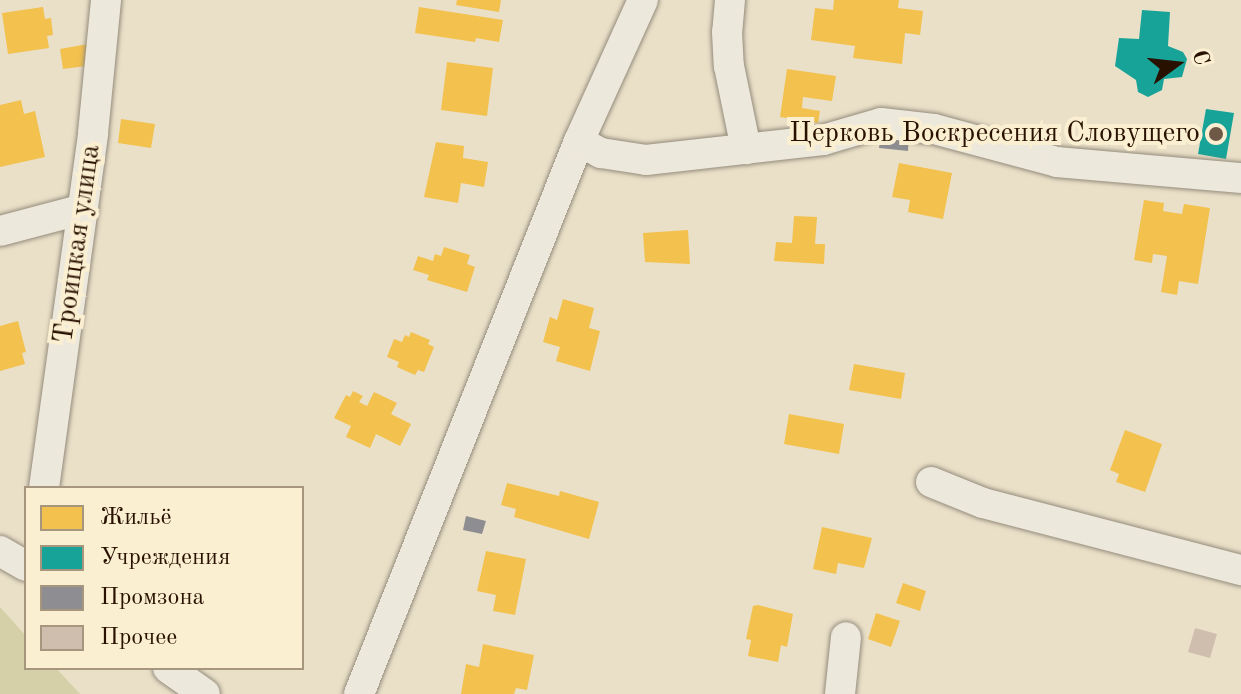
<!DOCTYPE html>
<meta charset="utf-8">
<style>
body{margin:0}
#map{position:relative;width:1241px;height:694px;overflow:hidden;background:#eae0c8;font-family:"Old Standard TT",serif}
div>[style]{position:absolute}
.green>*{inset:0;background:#d5d0a7}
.homes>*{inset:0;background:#f2c14e}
.public>*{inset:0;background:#17a398}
.industry>*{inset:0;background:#8d8d92}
.building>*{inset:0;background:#cfbeae}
.roads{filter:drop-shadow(0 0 2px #948b7c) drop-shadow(0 0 2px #948b7c)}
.minor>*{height:30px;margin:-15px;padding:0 15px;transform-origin:15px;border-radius:15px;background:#ede8dc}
.dots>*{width:22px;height:22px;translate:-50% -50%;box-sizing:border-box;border:4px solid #fbefd2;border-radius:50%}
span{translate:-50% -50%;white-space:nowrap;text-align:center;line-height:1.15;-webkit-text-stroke:8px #fbefd2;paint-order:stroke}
.poi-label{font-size:28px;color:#291100}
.right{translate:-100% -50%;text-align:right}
.street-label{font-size:28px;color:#291100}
.legend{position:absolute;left:24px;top:486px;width:280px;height:184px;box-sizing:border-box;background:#fbefd2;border:2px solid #a7967e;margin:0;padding:10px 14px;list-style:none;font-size:24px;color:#291100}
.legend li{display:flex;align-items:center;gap:16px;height:40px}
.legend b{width:40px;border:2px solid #a7967e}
.north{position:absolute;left:1137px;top:24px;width:80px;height:80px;-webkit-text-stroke:6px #fbefd2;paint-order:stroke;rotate:75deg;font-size:22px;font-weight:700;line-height:32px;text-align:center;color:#291100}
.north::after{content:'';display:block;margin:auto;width:28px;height:36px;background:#291100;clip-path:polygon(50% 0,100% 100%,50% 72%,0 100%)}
</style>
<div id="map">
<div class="green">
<div style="clip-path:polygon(0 607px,26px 636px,26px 668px,56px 668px,80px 694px,0 694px)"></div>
</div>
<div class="homes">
<div style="clip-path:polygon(457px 0,501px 0,499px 12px,456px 5px)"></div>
<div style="clip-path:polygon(834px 0,899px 0,898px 8px,923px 11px,920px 35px,905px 33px,902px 64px,853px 58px,855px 46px,811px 40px,815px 8px,833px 10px)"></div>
<div style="clip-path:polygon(43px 7px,45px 19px,51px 18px,53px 35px,47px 36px,49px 48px,8px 54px,2px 13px)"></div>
<div style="clip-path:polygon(419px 7px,503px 20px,499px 42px,476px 38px,475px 42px,415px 33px)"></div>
<div style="clip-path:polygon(88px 44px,86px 66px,63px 69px,60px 49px)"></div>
<div style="clip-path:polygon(447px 62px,493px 68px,487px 116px,441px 110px)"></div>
<div style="clip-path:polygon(787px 69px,836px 76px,832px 101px,803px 97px,802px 108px,820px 111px,818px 123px,780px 117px)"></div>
<div style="clip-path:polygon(21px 100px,24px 114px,35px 111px,45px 157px,0 167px,0 105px)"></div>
<div style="clip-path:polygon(121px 119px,155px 124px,151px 148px,118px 143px)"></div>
<div style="clip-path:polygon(436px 142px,464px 146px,463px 158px,488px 162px,484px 187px,461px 183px,458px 203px,424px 197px)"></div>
<div style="clip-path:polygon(899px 163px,952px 173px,943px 219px,908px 212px,910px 200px,892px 197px)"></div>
<div style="clip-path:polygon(1144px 200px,1164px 203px,1163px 211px,1182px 214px,1184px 204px,1210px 208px,1198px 284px,1179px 281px,1177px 295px,1161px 292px,1167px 256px,1153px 254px,1152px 263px,1134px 260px)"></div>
<div style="clip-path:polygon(794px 216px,817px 217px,815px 244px,825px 244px,824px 264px,774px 261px,776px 242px,792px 243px)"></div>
<div style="clip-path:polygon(688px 230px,690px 264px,645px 262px,643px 233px)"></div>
<div style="clip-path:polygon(444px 247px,470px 255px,467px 264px,475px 267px,467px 292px,427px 280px,429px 275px,413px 270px,418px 256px,433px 261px,435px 254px,441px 256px)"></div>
<div style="clip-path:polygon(563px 299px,594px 308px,589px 328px,600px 331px,590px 371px,556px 361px,560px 347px,543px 342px,550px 317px,557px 320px)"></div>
<div style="clip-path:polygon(18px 321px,26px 352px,22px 353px,25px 364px,0 371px,0 326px)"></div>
<div style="clip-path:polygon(411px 332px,430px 340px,428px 344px,434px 347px,424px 372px,418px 370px,415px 375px,397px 367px,399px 362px,387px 357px,394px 339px,402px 342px,405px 335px,409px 337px)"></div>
<div style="clip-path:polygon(854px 364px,905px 373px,901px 399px,849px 390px)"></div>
<div style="clip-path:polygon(353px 391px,363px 396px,359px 402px,367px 406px,374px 392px,397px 403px,391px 414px,411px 424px,400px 446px,376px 434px,370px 448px,346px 437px,351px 426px,334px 418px,346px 395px,350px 397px)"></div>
<div style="clip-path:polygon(789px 414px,844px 424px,839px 454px,784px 444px)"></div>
<div style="clip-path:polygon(1125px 430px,1162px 444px,1145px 492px,1116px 482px,1119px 474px,1110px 470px)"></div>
<div style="clip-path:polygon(507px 483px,559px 496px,560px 491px,599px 502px,589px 539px,514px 517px,516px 509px,501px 505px)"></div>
<div style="clip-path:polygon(822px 527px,872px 538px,864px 568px,838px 563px,836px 574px,813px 569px)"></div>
<div style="clip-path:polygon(486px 551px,526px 559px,515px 615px,493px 611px,496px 595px,477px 591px)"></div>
<div style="clip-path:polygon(903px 583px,926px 591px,920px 611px,896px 603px)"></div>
<div style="clip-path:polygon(758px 605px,793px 614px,787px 647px,781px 645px,778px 662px,748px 656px,751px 640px,746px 639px,753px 606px)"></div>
<div style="clip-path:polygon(876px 613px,900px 621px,891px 647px,868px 639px)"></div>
<div style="clip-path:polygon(483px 644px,534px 655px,527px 690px,516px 688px,514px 694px,461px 694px,466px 664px,479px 667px)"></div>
</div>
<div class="public">
<div style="clip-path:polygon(1142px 10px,1170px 12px,1168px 46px,1183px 52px,1187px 59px,1182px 77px,1164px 79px,1162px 90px,1148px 97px,1138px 92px,1136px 80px,1115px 66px,1119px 38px,1139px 39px)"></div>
<div style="clip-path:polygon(1206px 109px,1234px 113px,1226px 159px,1198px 154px)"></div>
</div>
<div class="industry">
<div style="clip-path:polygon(881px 130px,909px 132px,908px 151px,879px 148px)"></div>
<div style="clip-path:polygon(466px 516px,486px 521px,482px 534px,463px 530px)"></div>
</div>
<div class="building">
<div style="clip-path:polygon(1195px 628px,1217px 634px,1210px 658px,1188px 652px)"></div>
</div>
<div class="roads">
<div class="minor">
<div style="left:730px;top:0;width:32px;rotate:95deg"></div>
<div style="left:727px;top:32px;width:34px;rotate:87deg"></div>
<div style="left:729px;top:66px;width:85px;rotate:78.4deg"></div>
<div style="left:579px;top:141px;width:25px;rotate:29deg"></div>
<div style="left:601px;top:153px;width:46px;rotate:8.8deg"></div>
<div style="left:646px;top:160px;width:178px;rotate:-6.4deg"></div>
<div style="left:823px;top:140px;width:60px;rotate:-16.3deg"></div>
<div style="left:881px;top:123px;width:53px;rotate:6.5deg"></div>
<div style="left:934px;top:129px;width:127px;rotate:15deg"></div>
<div style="left:1057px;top:162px;width:185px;rotate:5deg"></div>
<div style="left:0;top:231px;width:86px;rotate:-14.8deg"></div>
<div style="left:931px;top:482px;width:56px;rotate:22deg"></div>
<div style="left:983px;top:503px;width:267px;rotate:14.6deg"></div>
<div style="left:44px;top:488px;width:358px;rotate:-82.1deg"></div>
<div style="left:93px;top:133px;width:134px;rotate:-84.4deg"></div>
<div style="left:0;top:551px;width:30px;rotate:30deg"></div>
<div style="left:168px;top:668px;width:45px;rotate:35.1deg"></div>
<div style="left:359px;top:694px;width:595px;rotate:-68.31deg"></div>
<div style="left:579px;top:141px;width:155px;rotate:-65.6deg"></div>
<div style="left:840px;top:694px;width:57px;rotate:-84deg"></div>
</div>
</div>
<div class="dots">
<div style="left:1216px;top:134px;background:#6d5946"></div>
</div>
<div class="poi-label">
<span class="right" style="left:1200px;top:134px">Церковь Воскресения Словущего</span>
</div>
<div class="street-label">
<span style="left:78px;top:244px;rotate:-82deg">Троицкая улица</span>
</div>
<ul class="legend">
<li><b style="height:22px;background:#f2c14e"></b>Жильё</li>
<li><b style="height:22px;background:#17a398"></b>Учреждения</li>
<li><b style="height:22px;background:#8d8d92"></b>Промзона</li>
<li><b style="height:22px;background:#cfbeae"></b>Прочее</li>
</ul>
<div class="north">С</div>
</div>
